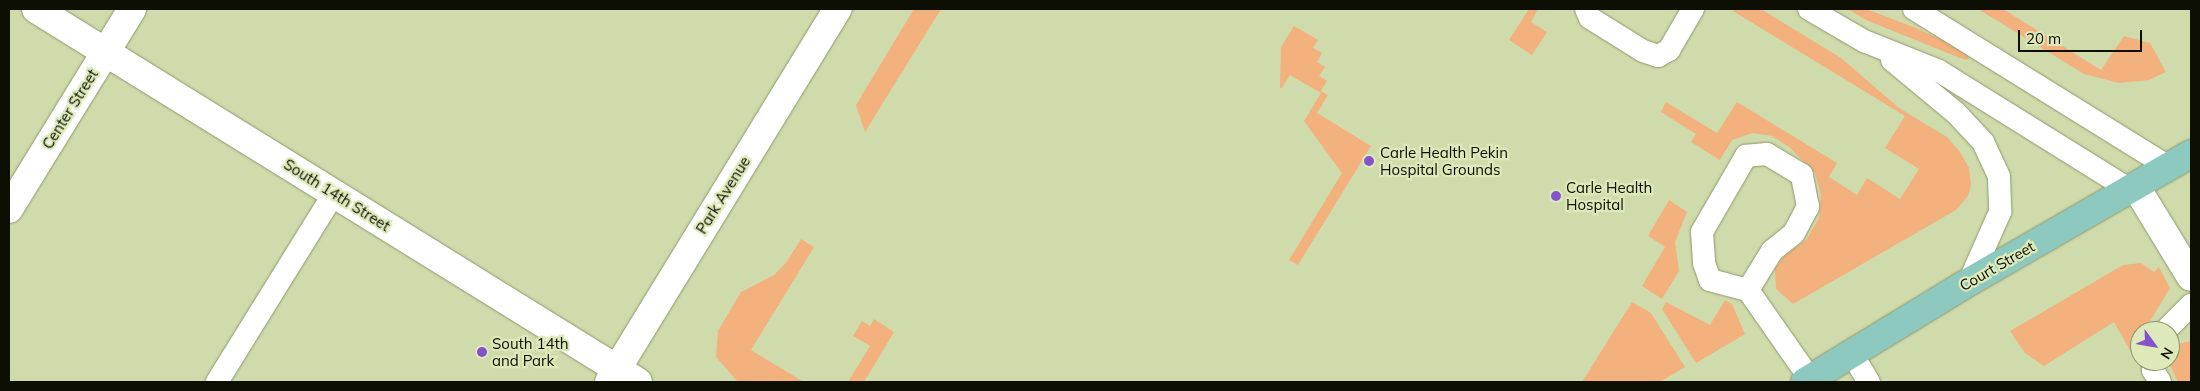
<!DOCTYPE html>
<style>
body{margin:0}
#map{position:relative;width:2200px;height:391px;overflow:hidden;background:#d0dbac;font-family:Mulish,sans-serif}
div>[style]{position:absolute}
.green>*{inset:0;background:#f2b17d}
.roads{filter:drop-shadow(0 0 1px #8f996d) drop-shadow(0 0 1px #8f996d)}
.lane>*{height:22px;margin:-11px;padding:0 11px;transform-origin:11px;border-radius:11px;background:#fff}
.street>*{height:28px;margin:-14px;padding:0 14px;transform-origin:14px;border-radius:14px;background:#fff}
.secondary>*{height:28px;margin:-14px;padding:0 14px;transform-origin:14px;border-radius:14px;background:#fff}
.primary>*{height:28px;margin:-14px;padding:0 14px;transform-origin:14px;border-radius:14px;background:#8dc9be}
.dots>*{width:14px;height:14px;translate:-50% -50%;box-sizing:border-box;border:2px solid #dde9b9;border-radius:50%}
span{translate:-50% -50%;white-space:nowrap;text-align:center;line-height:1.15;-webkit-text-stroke:4.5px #dde9b9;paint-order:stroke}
.street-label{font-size:15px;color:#0c0f02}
.poi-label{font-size:15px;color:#0c0f02}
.left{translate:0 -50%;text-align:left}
.frame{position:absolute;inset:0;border:10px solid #0c0f02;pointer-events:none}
.north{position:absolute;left:2130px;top:321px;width:50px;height:50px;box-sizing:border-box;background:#dde9b9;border:1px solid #899270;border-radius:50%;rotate:122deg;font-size:14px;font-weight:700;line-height:20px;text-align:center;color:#0c0f02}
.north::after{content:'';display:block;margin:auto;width:18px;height:22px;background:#8353cc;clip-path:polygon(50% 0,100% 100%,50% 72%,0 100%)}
.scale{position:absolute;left:2018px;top:30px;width:124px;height:22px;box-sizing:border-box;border:2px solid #0c0f02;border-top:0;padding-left:6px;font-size:15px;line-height:18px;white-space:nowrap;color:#0c0f02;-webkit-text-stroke:4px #dde9b9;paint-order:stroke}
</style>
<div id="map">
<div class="green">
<div style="clip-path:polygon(914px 9px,941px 9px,865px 132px,856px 105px)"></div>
<div style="clip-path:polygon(1529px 9px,1538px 9px,1531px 22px,1547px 32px,1532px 55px,1509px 40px)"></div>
<div style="clip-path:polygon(1735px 9px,1761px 9px,1841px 58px,1899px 108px,1947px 137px,1960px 152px,1969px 168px,1971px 185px,1968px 196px,1956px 210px,1793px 304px,1776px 289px,1775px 269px,1784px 256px,1807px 239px,1819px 218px,1821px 195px,1815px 173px,1789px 147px,1772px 136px,1753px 133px,1732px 140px,1720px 160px,1691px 142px,1696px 134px,1661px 112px,1666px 102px,1717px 133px,1737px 102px,1837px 163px,1829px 177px,1857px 195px,1867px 178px,1900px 199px,1919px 169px,1885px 148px,1905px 116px,1733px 11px)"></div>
<div style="clip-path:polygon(1848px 9px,1866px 9px,1911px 26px,1954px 45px,1969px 57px,1967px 60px,1960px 58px,1866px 20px)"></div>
<div style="clip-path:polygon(1978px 9px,2003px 9px,2101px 70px,2124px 36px,2150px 43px,2166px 72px,2149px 80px,2119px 83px,2084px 74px)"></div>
<div style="clip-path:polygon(1294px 26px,1318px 40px,1313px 48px,1322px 53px,1317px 62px,1325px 67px,1319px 76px,1327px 81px,1321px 91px,1328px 95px,1317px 113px,1371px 146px,1298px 265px,1289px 260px,1342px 173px,1304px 121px,1321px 93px,1290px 75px,1281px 89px,1280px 87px,1281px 47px)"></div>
<div style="clip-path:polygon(1669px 200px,1687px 212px,1675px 242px,1679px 271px,1662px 299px,1642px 286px,1665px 247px,1648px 236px)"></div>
<div style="clip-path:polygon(801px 239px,814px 247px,751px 350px,804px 382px,738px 382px,716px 357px,718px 331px,741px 292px,774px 275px,786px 263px)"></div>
<div style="clip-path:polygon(2141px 263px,2154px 272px,2159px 267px,2170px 288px,2144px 331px,2140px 331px,2131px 352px,2114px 322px,2044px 366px,2025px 353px,2010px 331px,2123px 265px)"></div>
<div style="clip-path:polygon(1725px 300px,1732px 304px,1745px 334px,1696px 363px,1662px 309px,1666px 302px,1710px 325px)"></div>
<div style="clip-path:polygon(1632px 302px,1651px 313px,1685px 367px,1660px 382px,1582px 382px)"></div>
<div style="clip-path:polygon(874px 319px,894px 332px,864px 382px,848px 382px,870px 346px,853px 336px,862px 321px,870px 326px)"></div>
<div style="clip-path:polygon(2191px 341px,2191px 382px,2178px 382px,2168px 361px,2170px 351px,2178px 344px)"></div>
</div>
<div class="roads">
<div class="lane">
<div style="left:1586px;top:9px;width:10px;rotate:66deg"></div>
<div style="left:1590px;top:18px;width:62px;rotate:31.9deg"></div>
<div style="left:1643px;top:51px;width:16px;rotate:18deg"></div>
<div style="left:1658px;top:56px;width:13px;rotate:-29deg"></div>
<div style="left:1669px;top:50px;width:48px;rotate:-59.7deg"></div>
<div style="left:1809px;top:9px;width:64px;rotate:30.2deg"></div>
<div style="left:1864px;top:41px;width:81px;rotate:21.8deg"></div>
<div style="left:1939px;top:71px;width:225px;rotate:31.9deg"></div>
<div style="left:1914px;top:9px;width:300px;rotate:31.8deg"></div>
<div style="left:1892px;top:60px;width:83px;rotate:39.6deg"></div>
<div style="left:1956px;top:113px;width:40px;rotate:47deg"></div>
<div style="left:1983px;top:142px;width:38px;rotate:65deg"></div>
<div style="left:1999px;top:177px;width:35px;rotate:88deg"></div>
<div style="left:2000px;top:212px;width:77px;rotate:113.9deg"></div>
<div style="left:1748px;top:290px;width:46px;rotate:-58.4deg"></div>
<div style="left:1772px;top:251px;width:28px;rotate:-39deg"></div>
<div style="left:1794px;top:233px;width:30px;rotate:-62deg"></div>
<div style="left:1808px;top:207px;width:33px;rotate:-101deg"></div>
<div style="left:1802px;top:175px;width:41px;rotate:-149deg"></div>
<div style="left:1767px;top:154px;width:21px;rotate:175deg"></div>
<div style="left:1746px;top:156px;width:88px;rotate:120.1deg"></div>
<div style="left:1702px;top:232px;width:31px;rotate:86deg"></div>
<div style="left:1704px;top:263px;width:18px;rotate:71deg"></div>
<div style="left:1710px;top:280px;width:39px;rotate:15deg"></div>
<div style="left:1748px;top:290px;width:108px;rotate:55.1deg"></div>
<div style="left:2165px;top:331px;width:37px;rotate:-45deg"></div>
<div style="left:1852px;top:354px;width:33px;rotate:59deg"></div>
<div style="left:2153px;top:361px;width:9px;rotate:90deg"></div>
<div style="left:2153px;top:370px;width:14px;rotate:60deg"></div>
<div style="left:217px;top:382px;width:222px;rotate:-58.2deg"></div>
</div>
<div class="street">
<div style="left:2136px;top:187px;width:105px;rotate:58.6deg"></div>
<div style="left:9px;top:209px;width:235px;rotate:-58.4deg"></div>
</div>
<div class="secondary">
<div style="left:36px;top:9px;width:708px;rotate:31.78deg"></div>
<div style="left:609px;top:382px;width:438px;rotate:-58.5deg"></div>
</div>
<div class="primary">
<div style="left:1805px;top:382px;width:184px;rotate:-31.4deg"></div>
<div style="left:1962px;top:286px;width:264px;rotate:-30deg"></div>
</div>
</div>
<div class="dots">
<div style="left:1369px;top:161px;background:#8353cc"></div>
<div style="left:1556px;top:196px;background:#8353cc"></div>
<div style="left:482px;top:352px;background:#8353cc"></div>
</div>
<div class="street-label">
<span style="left:70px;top:109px;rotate:-58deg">Center Street</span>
<span style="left:337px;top:195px;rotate:32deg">South 14th Street</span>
<span style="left:723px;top:195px;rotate:-58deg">Park Avenue</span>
<span style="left:1997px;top:266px;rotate:-30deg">Court Street</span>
</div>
<div class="poi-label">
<span class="left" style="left:1380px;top:161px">Carle Health Pekin<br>Hospital Grounds</span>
<span class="left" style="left:1566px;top:196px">Carle Health<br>Hospital</span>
<span class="left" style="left:492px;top:352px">South 14th<br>and Park</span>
</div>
<div class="frame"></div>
<div class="north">N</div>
<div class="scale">20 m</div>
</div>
